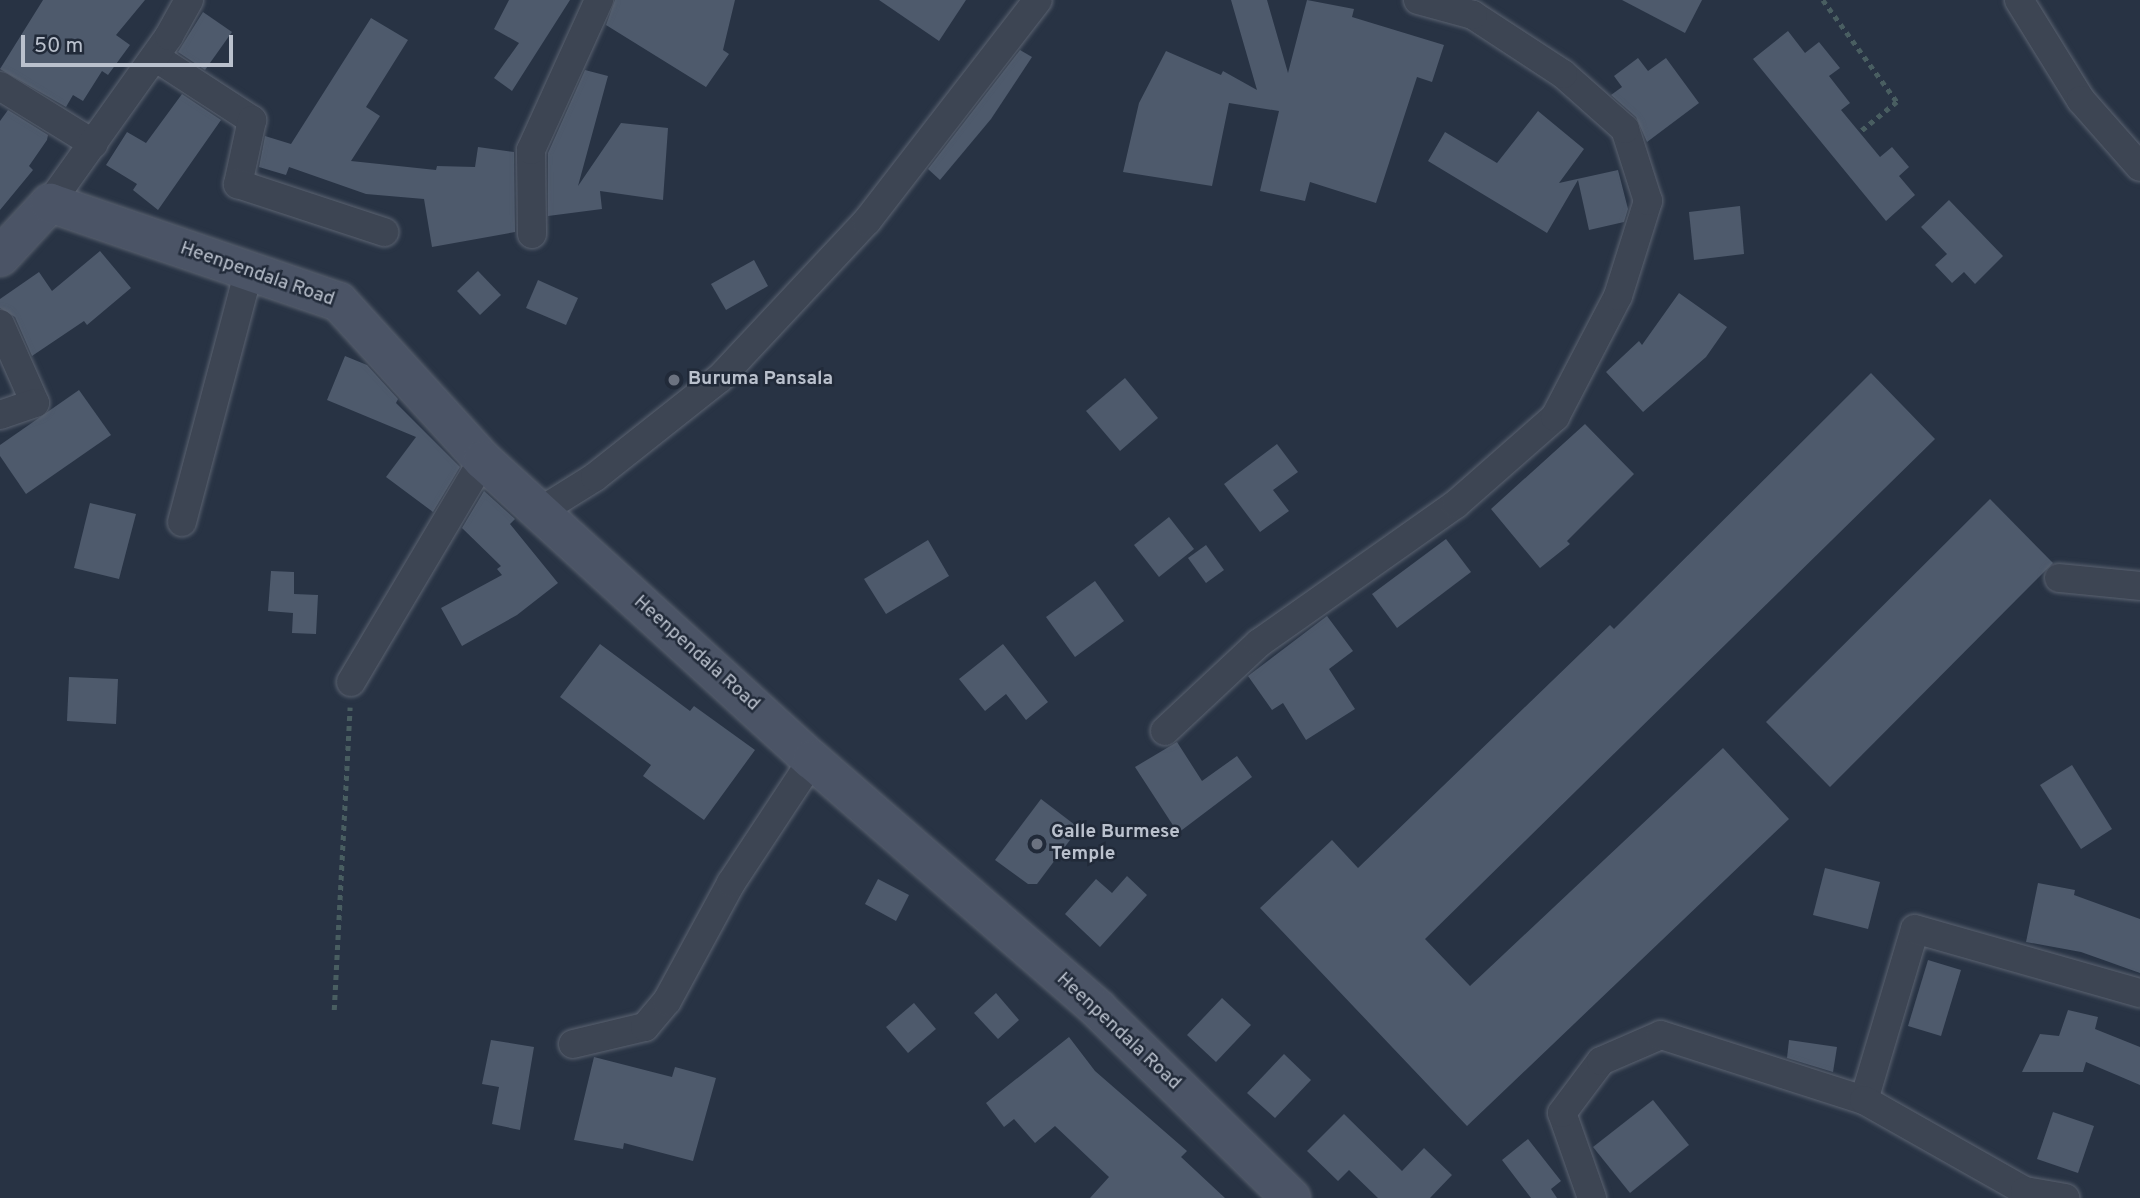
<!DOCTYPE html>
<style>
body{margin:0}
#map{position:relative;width:2140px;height:1198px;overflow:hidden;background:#283344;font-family:Overpass,sans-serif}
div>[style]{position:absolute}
.building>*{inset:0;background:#4e5a6c}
.path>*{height:4.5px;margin-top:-2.25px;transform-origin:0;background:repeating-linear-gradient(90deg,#495e61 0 5px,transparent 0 10px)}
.roads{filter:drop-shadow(0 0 2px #5b6371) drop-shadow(0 0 2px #5b6371)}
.street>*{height:28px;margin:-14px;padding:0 14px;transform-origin:14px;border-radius:14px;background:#3d4553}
.secondary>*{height:38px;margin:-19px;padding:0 19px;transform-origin:19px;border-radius:19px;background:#4b5466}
.dots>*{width:19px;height:19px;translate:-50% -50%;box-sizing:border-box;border:4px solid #212a39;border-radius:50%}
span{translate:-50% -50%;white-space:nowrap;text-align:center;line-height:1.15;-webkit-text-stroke:5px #212a39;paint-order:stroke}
.street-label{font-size:19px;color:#bac1cd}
.poi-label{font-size:19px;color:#bac1cd;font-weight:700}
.left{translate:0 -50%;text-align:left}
.scale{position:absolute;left:21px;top:35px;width:212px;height:32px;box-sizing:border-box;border:4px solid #bac1cd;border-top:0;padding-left:9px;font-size:21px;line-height:24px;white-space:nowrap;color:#bac1cd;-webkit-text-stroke:5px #212a39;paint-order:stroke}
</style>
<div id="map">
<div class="building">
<div style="clip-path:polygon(43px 0,145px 0,116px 35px,130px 45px,108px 75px,102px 71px,83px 101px,73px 95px,66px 107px,0 69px)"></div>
<div style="clip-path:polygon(509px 0,570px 0,512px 91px,494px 78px,519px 43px,494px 29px)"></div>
<div style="clip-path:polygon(615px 0,735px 0,723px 50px,729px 54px,706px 87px,606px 25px)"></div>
<div style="clip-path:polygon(879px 0,966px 0,939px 41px)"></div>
<div style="clip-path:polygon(1231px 0,1267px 0,1288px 73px,1307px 0,1354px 9px,1352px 17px,1444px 45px,1432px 82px,1417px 77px,1376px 203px,1310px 182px,1305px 201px,1260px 191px,1279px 111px,1229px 103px,1212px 186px,1123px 172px,1139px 103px,1166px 51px,1221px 75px,1223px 71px,1257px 90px)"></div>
<div style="clip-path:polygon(1622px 0,1702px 0,1685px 33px)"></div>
<div style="clip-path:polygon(203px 12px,232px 32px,205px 70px,178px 52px)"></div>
<div style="clip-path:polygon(371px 18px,408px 40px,366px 107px,380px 116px,351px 161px,436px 170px,437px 166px,475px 167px,478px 147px,514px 152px,515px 232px,432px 247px,424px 199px,366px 194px,289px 167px,286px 175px,259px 167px,265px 136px,291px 144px)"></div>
<div style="clip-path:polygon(1788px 31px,1805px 53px,1819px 42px,1840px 68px,1829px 76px,1850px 103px,1841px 110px,1880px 157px,1892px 147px,1909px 167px,1899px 176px,1915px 195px,1886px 221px,1753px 59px)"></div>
<div style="clip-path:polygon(1020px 50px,1032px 57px,991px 119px,940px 180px,928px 169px)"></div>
<div style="clip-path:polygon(1638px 58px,1648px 71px,1666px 58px,1699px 103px,1647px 142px,1636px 117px,1611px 95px,1622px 87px,1614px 76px)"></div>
<div style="clip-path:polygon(585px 70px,608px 76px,578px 186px,621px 123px,668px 128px,663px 200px,600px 191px,602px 209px,548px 216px,548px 153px)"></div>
<div style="clip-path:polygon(182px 94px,221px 120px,158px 210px,133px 190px,137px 184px,106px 165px,127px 132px,146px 143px)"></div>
<div style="clip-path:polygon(8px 110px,48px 135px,47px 140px,29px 166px,33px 170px,0 210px,0 121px)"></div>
<div style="clip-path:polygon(1538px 111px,1584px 149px,1559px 183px,1618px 170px,1628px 209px,1624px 222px,1589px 230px,1578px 180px,1547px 233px,1428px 161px,1445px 132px,1497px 163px)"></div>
<div style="clip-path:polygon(1949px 200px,2003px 256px,1975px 284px,1964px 272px,1952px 283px,1935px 265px,1947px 254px,1921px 227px)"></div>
<div style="clip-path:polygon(1740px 206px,1744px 254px,1694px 260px,1689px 212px)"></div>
<div style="clip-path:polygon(100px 251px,131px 288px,87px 325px,84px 321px,32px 356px,15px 317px,0 308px,0 299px,39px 272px,52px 291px)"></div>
<div style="clip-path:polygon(754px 260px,768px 286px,726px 310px,711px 284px)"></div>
<div style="clip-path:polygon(478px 271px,501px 295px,480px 315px,457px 291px)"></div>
<div style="clip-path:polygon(538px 280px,578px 298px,566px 325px,526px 308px)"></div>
<div style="clip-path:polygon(1679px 293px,1727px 327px,1706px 357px,1643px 412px,1606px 372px,1639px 341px,1642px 345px)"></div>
<div style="clip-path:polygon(345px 356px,367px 365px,398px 399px,396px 403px,460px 467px,433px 512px,386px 477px,416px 437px,327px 400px)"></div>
<div style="clip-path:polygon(1871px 373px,1935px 439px,1425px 939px,1470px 986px,1723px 748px,1789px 819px,1467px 1126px,1260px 908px,1332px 840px,1358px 868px,1610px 625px,1614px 629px)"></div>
<div style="clip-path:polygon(1125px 378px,1158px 418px,1120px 451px,1086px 411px)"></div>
<div style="clip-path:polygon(79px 390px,111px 435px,26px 494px,0 456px,0 445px)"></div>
<div style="clip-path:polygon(1585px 424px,1634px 474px,1567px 541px,1570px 544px,1540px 568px,1491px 509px)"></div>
<div style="clip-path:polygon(1277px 444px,1298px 472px,1273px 490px,1289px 511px,1260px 532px,1224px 484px)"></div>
<div style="clip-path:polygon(484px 491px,515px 519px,510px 524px,558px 583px,517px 615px,462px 646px,441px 608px,502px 575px,497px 569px,501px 566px,462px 528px)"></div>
<div style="clip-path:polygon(1990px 499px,2053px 563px,1830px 787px,1766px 722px)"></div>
<div style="clip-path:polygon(90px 503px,136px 514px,119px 579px,74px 568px)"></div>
<div style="clip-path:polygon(1169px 517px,1194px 549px,1159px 577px,1134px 545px)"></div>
<div style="clip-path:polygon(1446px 539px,1471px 572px,1397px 628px,1372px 594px)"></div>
<div style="clip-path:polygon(928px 540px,949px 576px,886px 614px,864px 579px)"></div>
<div style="clip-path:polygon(1206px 545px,1224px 570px,1206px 583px,1188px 558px)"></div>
<div style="clip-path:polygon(271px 571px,294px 572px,294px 594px,318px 595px,316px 634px,292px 633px,293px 613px,268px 611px)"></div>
<div style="clip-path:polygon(1095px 581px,1124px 621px,1075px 657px,1046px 617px)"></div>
<div style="clip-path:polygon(1327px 616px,1353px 651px,1329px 669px,1355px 709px,1306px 740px,1283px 703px,1272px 710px,1248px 676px)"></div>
<div style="clip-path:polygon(600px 644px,690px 711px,694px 706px,755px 750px,704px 820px,643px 776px,651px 765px,560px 697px)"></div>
<div style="clip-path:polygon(1003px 644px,1048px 702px,1026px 720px,1006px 694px,985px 711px,959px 679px)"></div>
<div style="clip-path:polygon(69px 677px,118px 679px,116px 724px,67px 721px)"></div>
<div style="clip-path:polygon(1177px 742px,1202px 781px,1237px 756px,1252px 777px,1178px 833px,1135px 767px)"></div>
<div style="clip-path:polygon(2072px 765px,2112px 829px,2081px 849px,2040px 785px)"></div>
<div style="clip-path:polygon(1041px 799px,1079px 828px,1037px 884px,1028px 884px,995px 860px)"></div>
<div style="clip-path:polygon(1825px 868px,1880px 882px,1868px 929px,1813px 915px)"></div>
<div style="clip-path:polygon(1127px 876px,1147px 895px,1100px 947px,1065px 914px,1096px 879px,1112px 893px)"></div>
<div style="clip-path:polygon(878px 879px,909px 895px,896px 921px,865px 904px)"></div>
<div style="clip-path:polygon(2038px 883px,2075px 890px,2074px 895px,2140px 919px,2140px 973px,2081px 952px,2026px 942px)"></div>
<div style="clip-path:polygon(1928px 960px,1961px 970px,1941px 1036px,1908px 1026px)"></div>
<div style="clip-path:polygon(996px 993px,1019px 1020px,998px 1039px,974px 1013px)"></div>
<div style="clip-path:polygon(1222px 998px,1251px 1025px,1216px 1062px,1187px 1035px)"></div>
<div style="clip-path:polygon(914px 1003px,936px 1029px,908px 1053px,886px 1027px)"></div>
<div style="clip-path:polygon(2068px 1010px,2098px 1017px,2095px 1029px,2140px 1047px,2140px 1085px,2086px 1062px,2083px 1072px,2022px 1072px,2040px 1034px,2059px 1036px)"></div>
<div style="clip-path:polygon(1069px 1037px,1095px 1071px,1187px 1151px,1181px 1157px,1225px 1198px,1090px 1198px,1109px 1177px,1055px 1126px,1035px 1143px,1014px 1119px,1004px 1127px,986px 1103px)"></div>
<div style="clip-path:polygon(491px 1040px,534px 1047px,520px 1130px,492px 1124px,499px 1087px,482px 1084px)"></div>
<div style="clip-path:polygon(1789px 1040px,1837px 1047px,1833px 1072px,1787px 1058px)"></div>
<div style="clip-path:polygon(1284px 1054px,1311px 1080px,1275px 1118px,1247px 1093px)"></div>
<div style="clip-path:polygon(594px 1057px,672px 1077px,675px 1067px,716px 1078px,693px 1161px,624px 1143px,623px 1149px,574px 1140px)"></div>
<div style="clip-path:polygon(1653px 1100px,1689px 1145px,1630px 1193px,1593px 1147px)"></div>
<div style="clip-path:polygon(2053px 1112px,2094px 1126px,2078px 1173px,2037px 1159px)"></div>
<div style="clip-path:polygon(1344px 1114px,1402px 1171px,1424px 1148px,1452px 1175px,1430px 1198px,1378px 1198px,1349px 1170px,1338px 1181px,1307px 1151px)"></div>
<div style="clip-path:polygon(1528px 1139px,1561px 1181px,1551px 1189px,1557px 1198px,1531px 1198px,1502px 1160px)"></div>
</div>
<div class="path">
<div style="left:1823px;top:0;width:126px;rotate:54deg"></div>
<div style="left:1897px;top:102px;width:49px;rotate:140.8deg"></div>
<div style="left:334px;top:1010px;width:303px;rotate:-87deg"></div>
</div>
<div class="roads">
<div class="street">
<div style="left:2019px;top:0;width:118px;rotate:58.2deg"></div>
<div style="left:2081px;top:100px;width:89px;rotate:48.6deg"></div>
<div style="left:155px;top:57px;width:116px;rotate:33deg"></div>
<div style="left:252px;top:120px;width:66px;rotate:102.3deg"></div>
<div style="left:238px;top:184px;width:154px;rotate:18.2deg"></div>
<div style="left:0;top:86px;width:110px;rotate:31.7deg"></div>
<div style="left:50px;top:203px;width:205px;rotate:-54.5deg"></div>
<div style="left:169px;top:36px;width:41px;rotate:-60.9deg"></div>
<div style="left:532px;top:234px;width:84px;rotate:-90.7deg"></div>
<div style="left:531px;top:150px;width:165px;rotate:-65.6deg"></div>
<div style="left:0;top:324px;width:86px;rotate:66.1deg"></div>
<div style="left:35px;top:403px;width:37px;rotate:161deg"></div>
<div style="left:539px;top:512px;width:66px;rotate:-32deg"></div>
<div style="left:595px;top:477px;width:159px;rotate:-38.4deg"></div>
<div style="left:720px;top:378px;width:215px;rotate:-46.9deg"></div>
<div style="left:867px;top:221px;width:279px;rotate:-52.3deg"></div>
<div style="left:182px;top:522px;width:260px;rotate:-75.1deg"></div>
<div style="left:2059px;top:578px;width:81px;rotate:5.6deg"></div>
<div style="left:351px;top:682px;width:258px;rotate:-59.3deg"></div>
<div style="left:1165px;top:731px;width:129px;rotate:-43.1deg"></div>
<div style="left:1259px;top:643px;width:241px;rotate:-35.2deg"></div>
<div style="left:1456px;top:504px;width:132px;rotate:-41.3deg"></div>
<div style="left:1555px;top:417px;width:136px;rotate:-62.5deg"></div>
<div style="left:1618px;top:296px;width:100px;rotate:-72.5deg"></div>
<div style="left:1648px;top:201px;width:76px;rotate:-107.7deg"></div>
<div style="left:1625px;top:129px;width:83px;rotate:-138.4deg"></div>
<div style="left:1563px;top:74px;width:108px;rotate:-146.8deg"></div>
<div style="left:1473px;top:15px;width:57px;rotate:-164.7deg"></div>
<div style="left:573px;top:1044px;width:74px;rotate:-13.3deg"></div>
<div style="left:645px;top:1027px;width:34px;rotate:-50deg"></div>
<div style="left:667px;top:1001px;width:134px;rotate:-61.5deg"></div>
<div style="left:731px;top:883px;width:147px;rotate:-56.6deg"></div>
<div style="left:1864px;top:1100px;width:178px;rotate:-73.4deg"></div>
<div style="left:1915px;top:929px;width:234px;rotate:15.9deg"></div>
<div style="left:1592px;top:1198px;width:90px;rotate:-109.4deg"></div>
<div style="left:1562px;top:1113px;width:65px;rotate:-53.1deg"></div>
<div style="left:1601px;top:1061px;width:65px;rotate:-23.4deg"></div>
<div style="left:1661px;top:1035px;width:213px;rotate:17.8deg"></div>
<div style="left:1864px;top:1100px;width:185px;rotate:29.5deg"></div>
<div style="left:2025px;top:1191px;width:41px;rotate:9.9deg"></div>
</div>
<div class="secondary">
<div style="left:0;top:257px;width:74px;rotate:-47.2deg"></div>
<div style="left:50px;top:203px;width:305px;rotate:18.9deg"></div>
<div style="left:339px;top:302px;width:214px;rotate:47.7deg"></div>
<div style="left:483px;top:460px;width:445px;rotate:42.4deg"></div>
<div style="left:812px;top:760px;width:379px;rotate:41deg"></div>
<div style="left:1098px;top:1009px;width:270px;rotate:44.4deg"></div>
</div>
</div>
<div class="dots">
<div style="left:674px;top:380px;background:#6b7280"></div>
<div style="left:1037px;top:844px;background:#6b7280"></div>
</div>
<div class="street-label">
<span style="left:257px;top:275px;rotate:19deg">Heenpendala Road</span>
<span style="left:696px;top:654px;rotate:42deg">Heenpendala Road</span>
<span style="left:1118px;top:1032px;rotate:43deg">Heenpendala Road</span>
</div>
<div class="poi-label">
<span class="left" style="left:688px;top:380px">Buruma Pansala</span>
<span class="left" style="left:1051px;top:844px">Galle Burmese<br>Temple</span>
</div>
<div class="scale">50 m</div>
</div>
